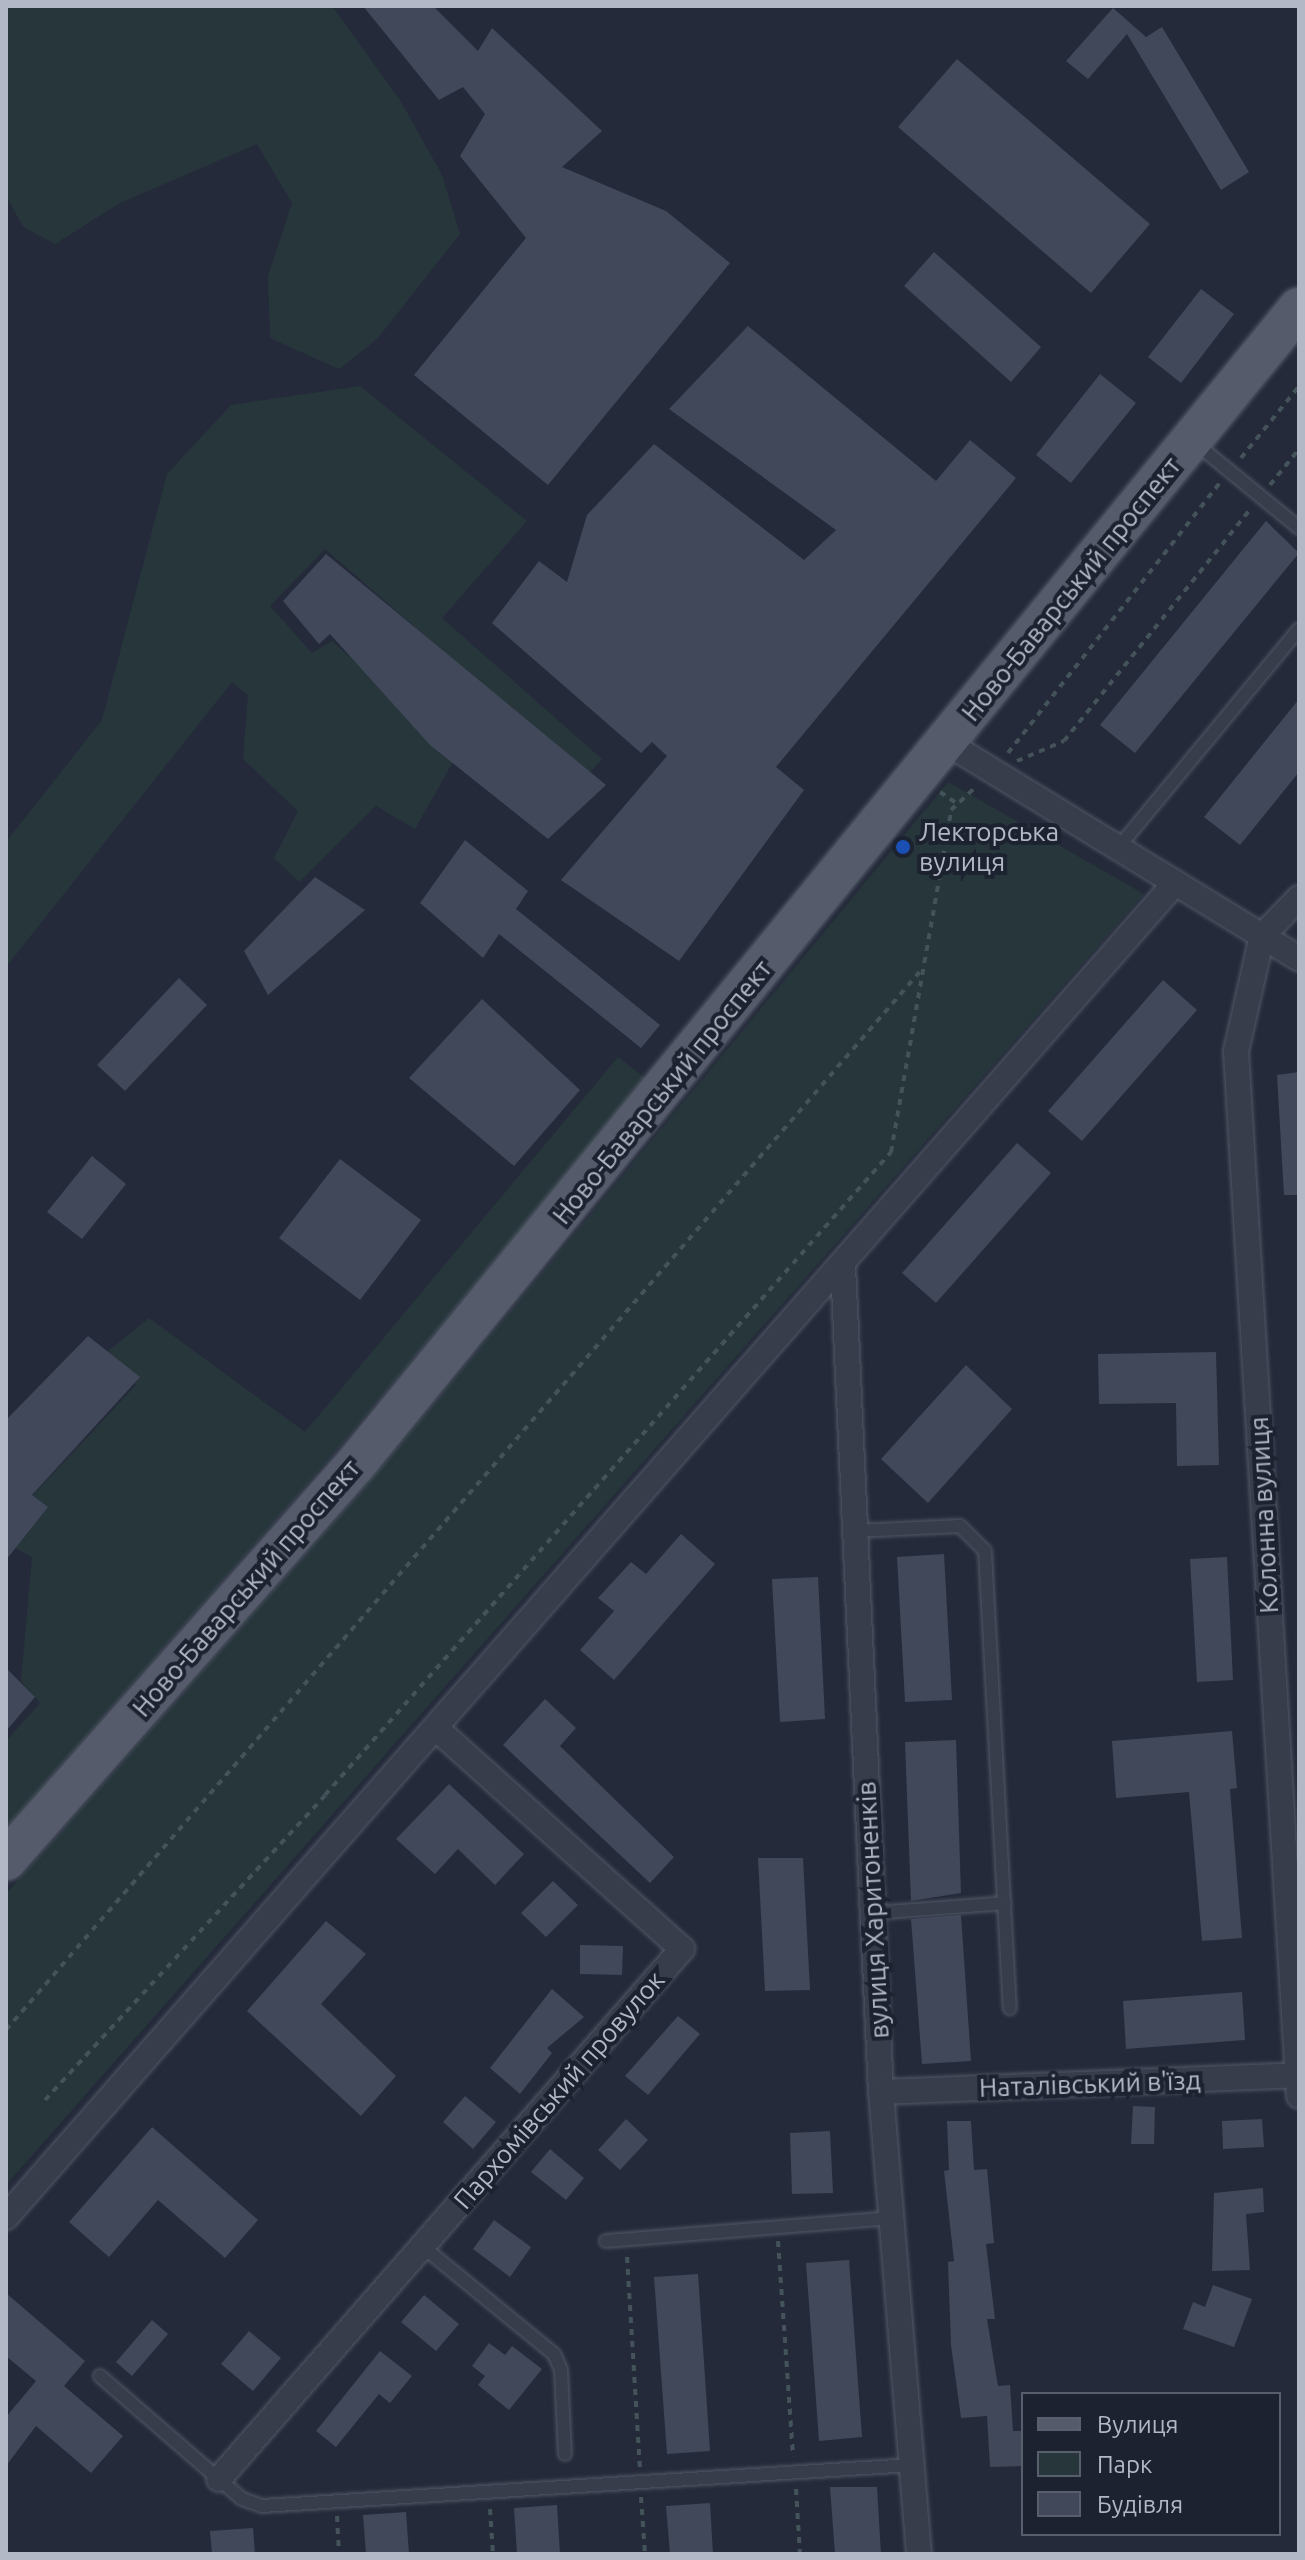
<!DOCTYPE html>
<meta charset="utf-8">
<style>
body{margin:0}
#map{position:relative;width:1305px;height:2560px;overflow:hidden;background:#242a3a;font-family:Ubuntu,sans-serif}
div>[style]{position:absolute}
.green>*{inset:0;background:#26363b}
.building>*{inset:0;background:#404859}
.path>*{height:4px;margin-top:-2px;transform-origin:0;background:repeating-linear-gradient(90deg,#435359 0 6px,transparent 0 12px)}
.roads{filter:drop-shadow(0 0 2px #525866) drop-shadow(0 0 2px #525866)}
.service>*{height:12px;margin:-6px;padding:0 6px;transform-origin:6px;border-radius:6px;background:#373d4b}
.minor>*{height:24px;margin:-12px;padding:0 12px;transform-origin:12px;border-radius:12px;background:#373d4b}
.primary>*{height:40px;margin:-20px;padding:0 20px;transform-origin:20px;border-radius:20px;background:#555b6b}
.dots>*{width:22px;height:22px;translate:-50% -50%;box-sizing:border-box;border:4px solid #1c222f;border-radius:50%}
span{translate:-50% -50%;white-space:nowrap;text-align:center;line-height:1.15;-webkit-text-stroke:8px #1c222f;paint-order:stroke}
.street-label{font-size:26px;color:#b3b8c6}
.poi-label{font-size:26px;color:#b3b8c6}
.left{translate:0 -50%;text-align:left}
.frame{position:absolute;inset:0;border:8px solid #b3b8c6;pointer-events:none}
.legend{position:absolute;left:1021px;top:2392px;width:260px;height:144px;box-sizing:border-box;background:#1c222f;border:2px solid #585e6b;margin:0;padding:10px 14px;list-style:none;font-size:24px;color:#b3b8c6}
.legend li{display:flex;align-items:center;gap:16px;height:40px}
.legend b{width:40px;border:2px solid #585e6b}
</style>
<div id="map">
<div class="green">
<div style="clip-path:polygon(6px 6px,332px 6px,400px 100px,442px 175px,460px 234px,377px 339px,339px 369px,270px 338px,268px 276px,292px 203px,257px 144px,120px 203px,55px 244px,23px 227px,6px 195px)"></div>
<div style="clip-path:polygon(360px 386px,527px 521px,442px 618px,602px 759px,587px 776px,325px 549px,270px 606px,312px 653px,332px 641px,458px 753px,415px 829px,376px 806px,299px 882px,274px 858px,298px 811px,243px 759px,248px 695px,232px 682px,6px 967px,6px 842px,102px 720px,167px 474px,231px 405px)"></div>
<div style="clip-path:polygon(948px 782px,1144px 894px,6px 2185px,6px 1894px,370px 1481px)"></div>
<div style="clip-path:polygon(618px 1057px,646px 1079px,337px 1450px,6px 1828px,6px 1741px,40px 1703px,21px 1681px,32px 1557px,6px 1543px,18px 1511px,136px 1385px,102px 1356px,149px 1318px,305px 1432px)"></div>
</div>
<div class="building">
<div style="clip-path:polygon(363px 6px,433px 6px,478px 51px,492px 28px,602px 131px,562px 167px,666px 211px,730px 263px,548px 485px,414px 375px,526px 238px,460px 156px,485px 114px,463px 87px,439px 100px)"></div>
<div style="clip-path:polygon(1113px 8px,1146px 37px,1162px 27px,1249px 172px,1221px 190px,1127px 34px,1088px 79px,1066px 61px)"></div>
<div style="clip-path:polygon(957px 59px,1150px 224px,1091px 293px,898px 127px)"></div>
<div style="clip-path:polygon(934px 252px,1041px 347px,1011px 382px,904px 286px)"></div>
<div style="clip-path:polygon(1201px 289px,1234px 314px,1181px 383px,1148px 357px)"></div>
<div style="clip-path:polygon(748px 326px,936px 481px,970px 440px,1016px 478px,776px 767px,804px 790px,679px 961px,561px 880px,667px 756px,652px 742px,641px 753px,492px 623px,539px 561px,567px 582px,587px 515px,654px 444px,804px 560px,836px 530px,669px 409px)"></div>
<div style="clip-path:polygon(1100px 374px,1136px 403px,1071px 483px,1036px 455px)"></div>
<div style="clip-path:polygon(1266px 521px,1299px 553px,1135px 753px,1100px 725px)"></div>
<div style="clip-path:polygon(326px 554px,606px 785px,548px 839px,430px 745px,330px 634px,319px 644px,283px 601px)"></div>
<div style="clip-path:polygon(1299px 699px,1299px 772px,1240px 845px,1204px 817px)"></div>
<div style="clip-path:polygon(465px 840px,528px 891px,516px 909px,660px 1025px,641px 1048px,499px 934px,483px 958px,420px 903px)"></div>
<div style="clip-path:polygon(315px 877px,365px 910px,268px 995px,244px 951px)"></div>
<div style="clip-path:polygon(179px 978px,207px 1005px,125px 1091px,97px 1065px)"></div>
<div style="clip-path:polygon(1163px 980px,1197px 1010px,1082px 1141px,1048px 1111px)"></div>
<div style="clip-path:polygon(482px 999px,580px 1090px,514px 1166px,409px 1078px)"></div>
<div style="clip-path:polygon(1299px 1072px,1299px 1195px,1284px 1195px,1277px 1075px)"></div>
<div style="clip-path:polygon(1017px 1143px,1051px 1173px,936px 1303px,902px 1273px)"></div>
<div style="clip-path:polygon(92px 1156px,126px 1184px,82px 1239px,47px 1212px)"></div>
<div style="clip-path:polygon(340px 1159px,421px 1220px,360px 1300px,279px 1238px)"></div>
<div style="clip-path:polygon(88px 1336px,140px 1377px,32px 1495px,48px 1507px,6px 1560px,6px 1420px)"></div>
<div style="clip-path:polygon(1216px 1352px,1219px 1465px,1177px 1466px,1176px 1403px,1099px 1404px,1098px 1354px)"></div>
<div style="clip-path:polygon(966px 1365px,1012px 1409px,928px 1503px,881px 1459px)"></div>
<div style="clip-path:polygon(681px 1534px,715px 1564px,614px 1680px,580px 1650px,614px 1611px,598px 1598px,631px 1562px,646px 1574px)"></div>
<div style="clip-path:polygon(944px 1554px,952px 1700px,905px 1702px,897px 1557px)"></div>
<div style="clip-path:polygon(1227px 1557px,1233px 1680px,1197px 1682px,1190px 1559px)"></div>
<div style="clip-path:polygon(818px 1577px,825px 1719px,780px 1722px,772px 1579px)"></div>
<div style="clip-path:polygon(6px 1668px,35px 1697px,6px 1731px)"></div>
<div style="clip-path:polygon(545px 1699px,576px 1728px,560px 1746px,674px 1857px,650px 1883px,503px 1745px)"></div>
<div style="clip-path:polygon(1232px 1731px,1237px 1788px,1230px 1789px,1242px 1938px,1202px 1941px,1189px 1792px,1116px 1798px,1112px 1741px)"></div>
<div style="clip-path:polygon(956px 1740px,961px 1893px,911px 1901px,905px 1742px)"></div>
<div style="clip-path:polygon(449px 1784px,524px 1854px,495px 1885px,458px 1849px,435px 1874px,396px 1839px)"></div>
<div style="clip-path:polygon(758px 1858px,803px 1858px,810px 1990px,765px 1991px)"></div>
<div style="clip-path:polygon(553px 1881px,578px 1905px,546px 1937px,521px 1913px)"></div>
<div style="clip-path:polygon(961px 1915px,971px 2061px,922px 2064px,911px 1919px)"></div>
<div style="clip-path:polygon(326px 1921px,366px 1954px,321px 2004px,396px 2076px,361px 2116px,247px 2011px)"></div>
<div style="clip-path:polygon(580px 1945px,623px 1946px,622px 1975px,580px 1974px)"></div>
<div style="clip-path:polygon(552px 1989px,584px 2017px,547px 2048px,552px 2053px,520px 2094px,490px 2068px)"></div>
<div style="clip-path:polygon(1242px 1992px,1245px 2040px,1126px 2049px,1123px 2001px)"></div>
<div style="clip-path:polygon(678px 2016px,700px 2034px,648px 2095px,625px 2076px)"></div>
<div style="clip-path:polygon(465px 2096px,496px 2122px,473px 2149px,443px 2122px)"></div>
<div style="clip-path:polygon(1133px 2106px,1155px 2107px,1154px 2144px,1131px 2144px)"></div>
<div style="clip-path:polygon(626px 2119px,648px 2140px,620px 2170px,598px 2150px)"></div>
<div style="clip-path:polygon(1262px 2119px,1264px 2147px,1223px 2149px,1222px 2121px)"></div>
<div style="clip-path:polygon(947px 2121px,971px 2121px,974px 2170px,987px 2169px,994px 2243px,986px 2244px,995px 2319px,987px 2319px,998px 2386px,1010px 2385px,1013px 2431px,1023px 2431px,1023px 2466px,990px 2467px,987px 2416px,961px 2418px,951px 2345px,948px 2262px,954px 2261px,944px 2171px,949px 2170px)"></div>
<div style="clip-path:polygon(152px 2127px,258px 2220px,225px 2258px,158px 2200px,109px 2257px,69px 2222px)"></div>
<div style="clip-path:polygon(830px 2131px,833px 2193px,792px 2194px,790px 2133px)"></div>
<div style="clip-path:polygon(550px 2149px,584px 2178px,566px 2200px,531px 2172px)"></div>
<div style="clip-path:polygon(1263px 2188px,1264px 2212px,1246px 2214px,1250px 2270px,1212px 2271px,1214px 2193px)"></div>
<div style="clip-path:polygon(494px 2220px,531px 2247px,510px 2277px,473px 2249px)"></div>
<div style="clip-path:polygon(849px 2260px,862px 2437px,819px 2441px,806px 2263px)"></div>
<div style="clip-path:polygon(698px 2274px,710px 2451px,667px 2454px,654px 2277px)"></div>
<div style="clip-path:polygon(1213px 2285px,1252px 2299px,1234px 2347px,1183px 2329px,1193px 2302px,1205px 2307px)"></div>
<div style="clip-path:polygon(6px 2293px,85px 2361px,64px 2386px,123px 2436px,91px 2473px,36px 2426px,6px 2466px,6px 2417px,36px 2381px,6px 2356px)"></div>
<div style="clip-path:polygon(424px 2295px,459px 2324px,436px 2351px,401px 2322px)"></div>
<div style="clip-path:polygon(152px 2320px,168px 2334px,132px 2376px,116px 2362px)"></div>
<div style="clip-path:polygon(249px 2331px,281px 2358px,253px 2391px,221px 2364px)"></div>
<div style="clip-path:polygon(489px 2343px,505px 2355px,512px 2346px,542px 2369px,509px 2410px,478px 2385px,485px 2376px,472px 2366px)"></div>
<div style="clip-path:polygon(380px 2351px,412px 2376px,390px 2403px,379px 2394px,336px 2447px,316px 2431px)"></div>
<div style="clip-path:polygon(830px 2487px,877px 2487px,881px 2554px,835px 2554px)"></div>
<div style="clip-path:polygon(710px 2503px,713px 2554px,670px 2554px,666px 2506px)"></div>
<div style="clip-path:polygon(557px 2505px,560px 2554px,517px 2554px,514px 2508px)"></div>
<div style="clip-path:polygon(406px 2512px,409px 2554px,366px 2554px,363px 2515px)"></div>
<div style="clip-path:polygon(253px 2528px,255px 2554px,212px 2554px,210px 2531px)"></div>
</div>
<div class="path">
<div style="left:1241px;top:458px;width:92px;rotate:-51.1deg"></div>
<div style="left:1270px;top:485px;width:46px;rotate:-51.1deg"></div>
<div style="left:1008px;top:753px;width:343px;rotate:-51.9deg"></div>
<div style="left:1017px;top:761px;width:51px;rotate:-23.1deg"></div>
<div style="left:1064px;top:741px;width:297px;rotate:-51.2deg"></div>
<div style="left:940px;top:792px;width:22px;rotate:34deg"></div>
<div style="left:6px;top:2030px;width:1402px;rotate:-49.19deg"></div>
<div style="left:45px;top:2100px;width:414px;rotate:-47.4deg"></div>
<div style="left:325px;top:1795px;width:857px;rotate:-48.64deg"></div>
<div style="left:891px;top:1152px;width:347px;rotate:-80deg"></div>
<div style="left:951px;top:810px;width:35px;rotate:-43deg"></div>
<div style="left:778px;top:2241px;width:216px;rotate:86deg"></div>
<div style="left:627px;top:2257px;width:211px;rotate:86.5deg"></div>
<div style="left:796px;top:2489px;width:65px;rotate:86.5deg"></div>
<div style="left:641px;top:2497px;width:57px;rotate:86deg"></div>
<div style="left:490px;top:2509px;width:45px;rotate:86.2deg"></div>
<div style="left:337px;top:2516px;width:38px;rotate:87deg"></div>
</div>
<div class="roads">
<div class="service">
<div style="left:1194px;top:442px;width:136px;rotate:39.3deg"></div>
<div style="left:1118px;top:848px;width:284px;rotate:-50.4deg"></div>
<div style="left:855px;top:1531px;width:105px;rotate:-2.7deg"></div>
<div style="left:960px;top:1526px;width:35px;rotate:45deg"></div>
<div style="left:985px;top:1551px;width:458px;rotate:86.9deg"></div>
<div style="left:873px;top:1913px;width:132px;rotate:-4.3deg"></div>
<div style="left:606px;top:2241px;width:287px;rotate:-4.6deg"></div>
<div style="left:422px;top:2246px;width:171px;rotate:39.3deg"></div>
<div style="left:554px;top:2354px;width:17px;rotate:66deg"></div>
<div style="left:561px;top:2370px;width:84px;rotate:87.3deg"></div>
<div style="left:100px;top:2376px;width:188px;rotate:40.9deg"></div>
<div style="left:242px;top:2499px;width:21px;rotate:19deg"></div>
<div style="left:262px;top:2506px;width:651px;rotate:-3.61deg"></div>
</div>
<div class="minor">
<div style="left:947px;top:743px;width:413px;rotate:31.5deg"></div>
<div style="left:1299px;top:898px;width:53px;rotate:134.2deg"></div>
<div style="left:1262px;top:936px;width:118px;rotate:102.7deg"></div>
<div style="left:1236px;top:1051px;width:1047px;rotate:86.55deg"></div>
<div style="left:843px;top:1266px;width:827px;rotate:87.37deg"></div>
<div style="left:881px;top:2092px;width:464px;rotate:85.3deg"></div>
<div style="left:881px;top:2092px;width:417px;rotate:-2.3deg"></div>
<div style="left:6px;top:2217px;width:1774px;rotate:-48.77deg"></div>
<div style="left:219px;top:2479px;width:704px;rotate:-48.86deg"></div>
<div style="left:682px;top:1949px;width:329px;rotate:-138.1deg"></div>
</div>
<div class="primary">
<div style="left:6px;top:1860px;width:527px;rotate:-48.54deg"></div>
<div style="left:355px;top:1465px;width:1493px;rotate:-50.79deg"></div>
</div>
</div>
<div class="dots">
<div style="left:903px;top:847px;background:#1a4fb4"></div>
</div>
<div class="street-label">
<span style="left:1071px;top:589px;rotate:-51deg">Ново-Баварський проспект</span>
<span style="left:662px;top:1092px;rotate:-51deg">Ново-Баварський проспект</span>
<span style="left:1264px;top:1515px;rotate:-93deg">Колонна вулиця</span>
<span style="left:246px;top:1588px;rotate:-49deg">Ново-Баварський проспект</span>
<span style="left:873px;top:1910px;rotate:-93deg">вулиця Харитоненків</span>
<span style="left:1090px;top:2084px;rotate:-2deg">Наталівський в'їзд</span>
<span style="left:559px;top:2090px;rotate:-49deg">Пархомівський провулок</span>
</div>
<div class="poi-label">
<span class="left" style="left:919px;top:847px">Лекторська<br>вулиця</span>
</div>
<div class="frame"></div>
<ul class="legend">
<li><b style="height:10px;background:#555b6b"></b>Вулиця</li>
<li><b style="height:22px;background:#26363b"></b>Парк</li>
<li><b style="height:22px;background:#404859"></b>Будівля</li>
</ul>
</div>
